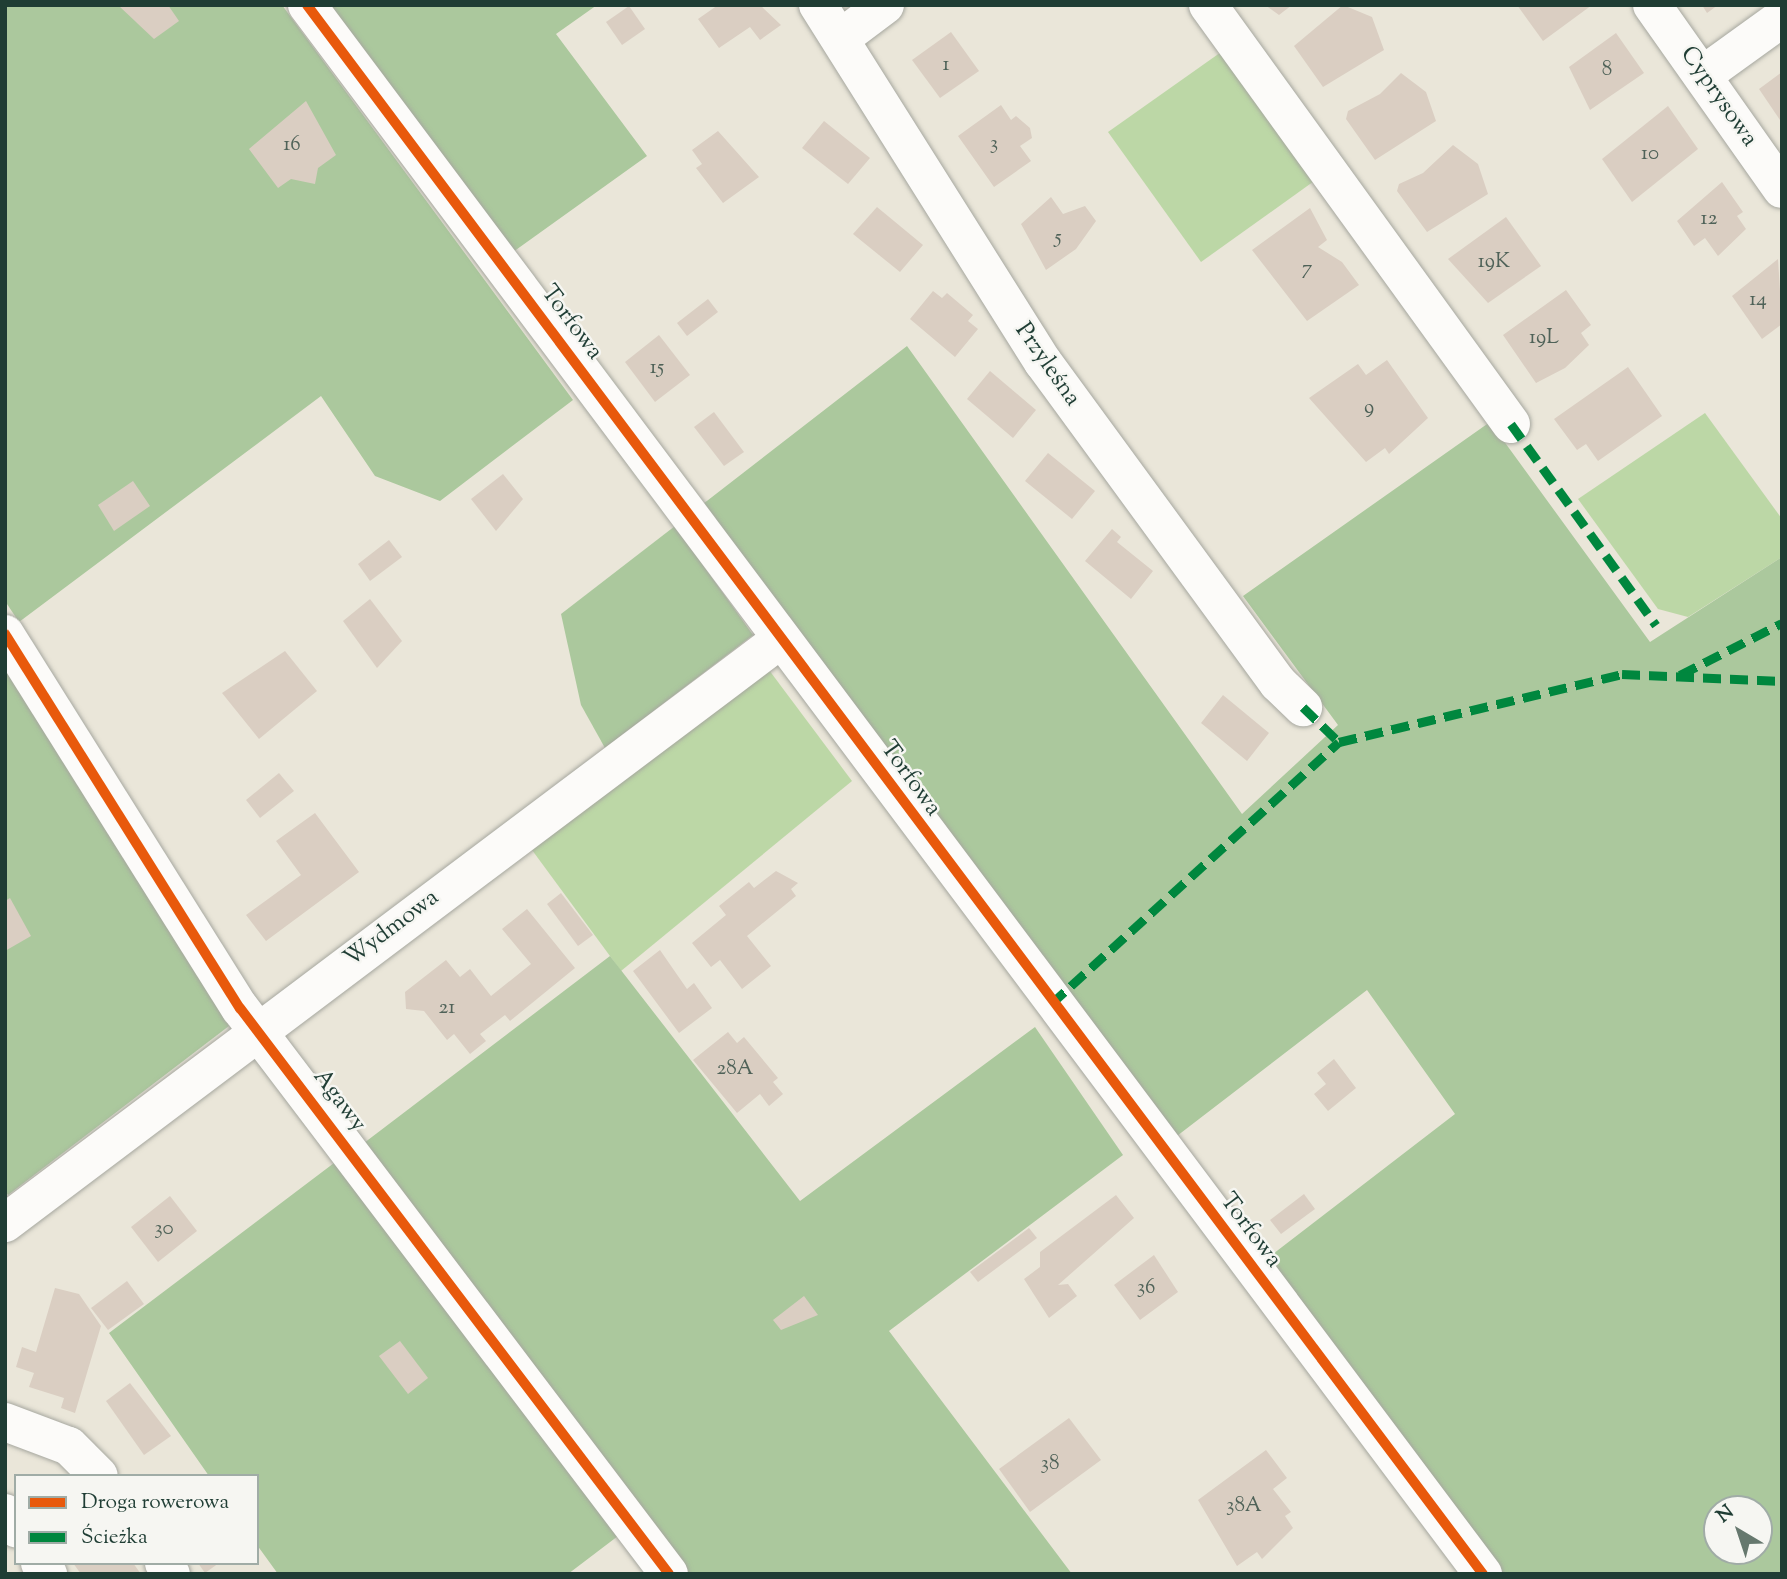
<!DOCTYPE html>
<meta charset="utf-8">
<style>
body{margin:0}
#map{position:relative;width:1787px;height:1579px;overflow:hidden;background:#eae6d9;font-family:"Sorts Mill Goudy",serif}
div>[style]{position:absolute}
.green>*{inset:0;background:#bcd7a6}
.forest>*{inset:0;background:#abc89d}
.building>*{inset:0;background:#dacec2}
.roads{filter:drop-shadow(0 0 2px #a6a79f) drop-shadow(0 0 2px #a6a79f)}
.minor>*{height:38px;margin:-19px;padding:0 19px;transform-origin:19px;border-radius:19px;background:#fcfbf9}
.quiet>*{height:9px;margin-top:-4.5px;transform-origin:0;background:repeating-linear-gradient(90deg,#00873e 0 18px,transparent 0 27px)}
.cycleway>*{height:10px;margin:-5px;padding:0 5px;transform-origin:5px;border-radius:5px;background:#e8590c}
span{translate:-50% -50%;white-space:nowrap;text-align:center;line-height:1.15;-webkit-text-stroke:5px #f6f6f2;paint-order:stroke}
.number-label{font-size:21px;color:#4f6258}
.number-label span{-webkit-text-stroke-width:0}
.street-label{font-size:24px;color:#1f3d34}
.frame{position:absolute;inset:0;border:7px solid #1f3d34;pointer-events:none}
.legend{position:absolute;left:14px;top:1474px;width:245px;height:91px;box-sizing:border-box;background:#f6f6f2;border:2px solid #a0aca6;margin:0;padding:9px 12px;list-style:none;font-size:21px;color:#1f3d34}
.legend li{display:flex;align-items:center;gap:14px;height:35px}
.legend b{width:35px;border:2px solid #a0aca6}
.north{position:absolute;left:1703px;top:1495px;width:70px;height:70px;box-sizing:border-box;background:#f6f6f2;border:2px solid #a0aca6;border-radius:50%;rotate:321deg;font-size:19px;font-weight:700;line-height:28px;text-align:center;color:#1f3d34}
.north::after{content:'';display:block;margin:auto;width:24px;height:32px;background:#66786e;clip-path:polygon(50% 0,100% 100%,50% 72%,0 100%)}
</style>
<div id="map">
<div class="green">
<div style="clip-path:polygon(1224px 50px,1317px 179px,1201px 262px,1108px 132px)"></div>
<div style="clip-path:polygon(1705px 413px,1782px 519px,1782px 557px,1688px 617px,1658px 609px,1578px 499px)"></div>
<div style="clip-path:polygon(769px 670px,852px 781px,621px 971px,532px 850px)"></div>
</div>
<div class="forest">
<div style="clip-path:polygon(5px 5px,282px 5px,573px 400px,440px 501px,375px 476px,321px 396px,19px 622px,5px 601px)"></div>
<div style="clip-path:polygon(330px 5px,597px 5px,556px 34px,647px 156px,513px 252px)"></div>
<div style="clip-path:polygon(evenodd,907px 346px,1242px 814px,1338px 725px,1243px 596px,1490px 422px,1650px 642px,1782px 557px,1782px 1574px,1502px 1574px,1265px 1260px,1455px 1114px,1367px 990px,1173px 1139px,703px 504px,907px 346px,1717px 1509px,1759px 1509px,1759px 1551px,1717px 1551px,1717px 1509px)"></div>
<div style="clip-path:polygon(675px 526px,753px 635px,605px 748px,581px 705px,561px 614px)"></div>
<div style="clip-path:polygon(5px 661px,229px 1026px,8px 1195px,5px 1191px)"></div>
<div style="clip-path:polygon(610px 956px,800px 1201px,1035px 1027px,1123px 1155px,889px 1331px,1072px 1574px,689px 1574px,364px 1143px)"></div>
<div style="clip-path:polygon(338px 1160px,618px 1536px,568px 1574px,278px 1574px,257px 1545px,257px 1476px,209px 1476px,109px 1333px)"></div>
</div>
<div class="building">
<div style="clip-path:polygon(168px 5px,179px 21px,154px 39px,119px 6px)"></div>
<div style="clip-path:polygon(718px 5px,760px 5px,781px 25px,760px 40px,750px 27px,719px 48px,698px 19px)"></div>
<div style="clip-path:polygon(1265px 5px,1292px 5px,1279px 15px)"></div>
<div style="clip-path:polygon(1343px 5px,1372px 17px,1384px 50px,1323px 87px,1294px 46px)"></div>
<div style="clip-path:polygon(1517px 5px,1592px 5px,1543px 41px)"></div>
<div style="clip-path:polygon(1702px 5px,1718px 5px,1707px 13px)"></div>
<div style="clip-path:polygon(629px 6px,645px 29px,622px 45px,606px 22px)"></div>
<div style="clip-path:polygon(951px 32px,979px 71px,940px 98px,912px 60px)"></div>
<div style="clip-path:polygon(1616px 33px,1644px 73px,1590px 110px,1569px 67px)"></div>
<div style="clip-path:polygon(1782px 72px,1782px 118px,1780px 120px,1759px 89px)"></div>
<div style="clip-path:polygon(1401px 73px,1426px 92px,1436px 121px,1375px 160px,1346px 119px,1348px 111px,1380px 94px)"></div>
<div style="clip-path:polygon(306px 101px,336px 155px,318px 168px,315px 184px,291px 179px,278px 188px,249px 149px)"></div>
<div style="clip-path:polygon(1001px 105px,1011px 120px,1016px 116px,1030px 128px,1032px 138px,1020px 146px,1031px 161px,994px 187px,958px 136px)"></div>
<div style="clip-path:polygon(1668px 106px,1698px 149px,1632px 202px,1602px 159px)"></div>
<div style="clip-path:polygon(824px 121px,870px 158px,848px 184px,802px 148px)"></div>
<div style="clip-path:polygon(718px 131px,759px 177px,723px 203px,696px 168px,702px 164px,692px 150px)"></div>
<div style="clip-path:polygon(1453px 145px,1478px 164px,1488px 194px,1427px 232px,1397px 191px,1399px 184px,1423px 173px)"></div>
<div style="clip-path:polygon(1722px 182px,1743px 212px,1737px 216px,1746px 229px,1718px 256px,1705px 238px,1694px 246px,1677px 221px)"></div>
<div style="clip-path:polygon(1051px 197px,1063px 214px,1085px 206px,1096px 221px,1076px 249px,1046px 270px,1021px 224px)"></div>
<div style="clip-path:polygon(877px 207px,923px 245px,900px 272px,853px 234px)"></div>
<div style="clip-path:polygon(1310px 208px,1327px 240px,1318px 247px,1342px 262px,1359px 285px,1307px 321px,1252px 250px)"></div>
<div style="clip-path:polygon(1506px 217px,1541px 266px,1488px 303px,1448px 259px)"></div>
<div style="clip-path:polygon(1778px 259px,1782px 324px,1762px 339px,1732px 296px)"></div>
<div style="clip-path:polygon(1566px 290px,1591px 325px,1581px 333px,1589px 345px,1565px 368px,1536px 383px,1503px 335px)"></div>
<div style="clip-path:polygon(933px 291px,942px 298px,947px 293px,973px 315px,968px 321px,978px 329px,955px 357px,910px 319px)"></div>
<div style="clip-path:polygon(708px 299px,718px 312px,687px 336px,677px 323px)"></div>
<div style="clip-path:polygon(659px 335px,690px 375px,655px 402px,625px 362px)"></div>
<div style="clip-path:polygon(1387px 360px,1428px 418px,1389px 454px,1385px 448px,1366px 462px,1309px 398px,1358px 364px,1366px 375px)"></div>
<div style="clip-path:polygon(1628px 367px,1662px 416px,1598px 461px,1586px 444px,1577px 450px,1554px 419px)"></div>
<div style="clip-path:polygon(990px 371px,1036px 410px,1013px 438px,967px 399px)"></div>
<div style="clip-path:polygon(714px 412px,744px 452px,724px 466px,694px 427px)"></div>
<div style="clip-path:polygon(1048px 453px,1095px 491px,1072px 519px,1025px 481px)"></div>
<div style="clip-path:polygon(503px 474px,523px 499px,496px 531px,471px 499px)"></div>
<div style="clip-path:polygon(133px 481px,150px 506px,114px 531px,98px 505px)"></div>
<div style="clip-path:polygon(1112px 529px,1121px 537px,1117px 542px,1153px 571px,1131px 599px,1085px 561px)"></div>
<div style="clip-path:polygon(389px 540px,402px 557px,370px 581px,358px 564px)"></div>
<div style="clip-path:polygon(370px 599px,402px 641px,377px 668px,343px 621px)"></div>
<div style="clip-path:polygon(285px 651px,317px 691px,259px 739px,222px 693px)"></div>
<div style="clip-path:polygon(1223px 695px,1269px 733px,1247px 761px,1201px 723px)"></div>
<div style="clip-path:polygon(279px 773px,294px 791px,260px 818px,246px 800px)"></div>
<div style="clip-path:polygon(315px 813px,359px 872px,266px 941px,246px 915px,301px 875px,276px 841px)"></div>
<div style="clip-path:polygon(776px 871px,798px 883px,791px 889px,796px 896px,747px 936px,771px 966px,742px 989px,720px 960px,711px 967px,692px 943px,726px 915px,719px 906px,749px 882px,754px 888px)"></div>
<div style="clip-path:polygon(561px 893px,593px 935px,578px 946px,547px 904px)"></div>
<div style="clip-path:polygon(10px 898px,31px 936px,5px 951px,5px 901px)"></div>
<div style="clip-path:polygon(527px 909px,575px 968px,510px 1021px,505px 1015px,480px 1034px,486px 1041px,470px 1054px,454px 1034px,447px 1040px,424px 1011px,406px 1009px,405px 992px,446px 960px,460px 977px,470px 969px,491px 996px,531px 964px,502px 929px)"></div>
<div style="clip-path:polygon(660px 950px,687px 989px,694px 983px,712px 1008px,679px 1033px,633px 971px)"></div>
<div style="clip-path:polygon(728px 1032px,737px 1043px,744px 1037px,778px 1078px,773px 1082px,783px 1094px,769px 1106px,760px 1094px,737px 1113px,693px 1060px)"></div>
<div style="clip-path:polygon(1334px 1059px,1356px 1088px,1328px 1111px,1314px 1094px,1326px 1084px,1317px 1073px)"></div>
<div style="clip-path:polygon(1304px 1194px,1315px 1209px,1281px 1234px,1270px 1220px)"></div>
<div style="clip-path:polygon(1116px 1195px,1134px 1218px,1058px 1285px,1068px 1284px,1077px 1296px,1049px 1318px,1024px 1279px,1040px 1267px,1040px 1252px)"></div>
<div style="clip-path:polygon(170px 1196px,197px 1231px,158px 1262px,131px 1227px)"></div>
<div style="clip-path:polygon(1029px 1228px,1037px 1238px,978px 1282px,970px 1272px)"></div>
<div style="clip-path:polygon(1154px 1255px,1178px 1292px,1140px 1320px,1114px 1285px)"></div>
<div style="clip-path:polygon(127px 1281px,144px 1304px,108px 1330px,91px 1308px)"></div>
<div style="clip-path:polygon(55px 1288px,79px 1294px,101px 1326px,75px 1413px,61px 1408px,64px 1398px,29px 1387px,34px 1373px,16px 1367px,22px 1347px,36px 1352px)"></div>
<div style="clip-path:polygon(804px 1296px,818px 1315px,781px 1330px,773px 1320px)"></div>
<div style="clip-path:polygon(400px 1341px,428px 1378px,408px 1394px,379px 1356px)"></div>
<div style="clip-path:polygon(130px 1383px,171px 1436px,144px 1455px,106px 1401px)"></div>
<div style="clip-path:polygon(1069px 1418px,1101px 1460px,1030px 1512px,999px 1469px)"></div>
<div style="clip-path:polygon(1266px 1450px,1287px 1478px,1273px 1489px,1291px 1512px,1285px 1516px,1293px 1528px,1262px 1559px,1257px 1552px,1237px 1566px,1198px 1500px)"></div>
<div style="clip-path:polygon(73px 1563px,133px 1563px,141px 1574px,81px 1574px)"></div>
<div style="clip-path:polygon(198px 1563px,219px 1563px,205px 1573px)"></div>
</div>
<div class="roads">
<div class="minor">
<div style="left:307px;top:5px;width:1961px;rotate:53.15deg"></div>
<div style="left:818px;top:5px;width:422px;rotate:57.8deg"></div>
<div style="left:1043px;top:362px;width:398px;rotate:53.8deg"></div>
<div style="left:1278px;top:683px;width:35px;rotate:44deg"></div>
<div style="left:1208px;top:5px;width:517px;rotate:54.13deg"></div>
<div style="left:1652px;top:5px;width:225px;rotate:54.8deg"></div>
<div style="left:841px;top:38px;width:55px;rotate:-36.9deg"></div>
<div style="left:1703px;top:75px;width:97px;rotate:-35.8deg"></div>
<div style="left:5px;top:634px;width:442px;rotate:57.9deg"></div>
<div style="left:240px;top:1008px;width:710px;rotate:52.84deg"></div>
<div style="left:5px;top:1223px;width:971px;rotate:-36.96deg"></div>
<div style="left:5px;top:1422px;width:68px;rotate:20.6deg"></div>
<div style="left:69px;top:1446px;width:42px;rotate:45deg"></div>
<div style="left:5px;top:1513px;width:19px;rotate:54deg"></div>
<div style="left:40px;top:1563px;width:14px;rotate:54deg"></div>
<div style="left:164px;top:1563px;width:13px;rotate:58deg"></div>
</div>
</div>
<div class="quiet">
<div style="left:1511px;top:424px;width:248px;rotate:54.2deg"></div>
<div style="left:1680px;top:675px;width:114px;rotate:-27deg"></div>
<div style="left:1303px;top:707px;width:50px;rotate:44.2deg"></div>
<div style="left:1051px;top:1004px;width:389px;rotate:-42.3deg"></div>
<div style="left:1339px;top:742px;width:291px;rotate:-13.5deg"></div>
<div style="left:1622px;top:674px;width:160px;rotate:2.5deg"></div>
</div>
<div class="cycleway">
<div style="left:307px;top:5px;width:1961px;rotate:53.15deg"></div>
<div style="left:5px;top:634px;width:442px;rotate:57.9deg"></div>
<div style="left:240px;top:1008px;width:710px;rotate:52.84deg"></div>
</div>
<div class="number-label">
<span style="left:946px;top:65px">1</span>
<span style="left:1607px;top:70px">8</span>
<span style="left:994px;top:144px">3</span>
<span style="left:292px;top:145px">16</span>
<span style="left:1650px;top:154px">10</span>
<span style="left:1709px;top:219px">12</span>
<span style="left:1058px;top:238px">5</span>
<span style="left:1494px;top:262px">19K</span>
<span style="left:1307px;top:269px">7</span>
<span style="left:1758px;top:300px">14</span>
<span style="left:1544px;top:338px">19L</span>
<span style="left:657px;top:368px">15</span>
<span style="left:1369px;top:408px">9</span>
<span style="left:447px;top:1008px">21</span>
<span style="left:735px;top:1069px">28A</span>
<span style="left:164px;top:1229px">30</span>
<span style="left:1146px;top:1288px">36</span>
<span style="left:1050px;top:1464px">38</span>
<span style="left:1244px;top:1506px">38A</span>
</div>
<div class="street-label">
<span style="left:1718px;top:97px;rotate:55deg">Cyprysowa</span>
<span style="left:571px;top:323px;rotate:53deg">Torfowa</span>
<span style="left:1047px;top:365px;rotate:55deg">Przyleśna</span>
<span style="left:910px;top:779px;rotate:54deg">Torfowa</span>
<span style="left:392px;top:929px;rotate:-37deg">Wydmowa</span>
<span style="left:339px;top:1101px;rotate:53deg">Agawy</span>
<span style="left:1250px;top:1231px;rotate:53deg">Torfowa</span>
</div>
<div class="frame"></div>
<ul class="legend">
<li><b style="height:9px;background:#e8590c"></b>Droga rowerowa</li>
<li><b style="height:9px;background:#00873e"></b>Ścieżka</li>
</ul>
<div class="north">N</div>
</div>
